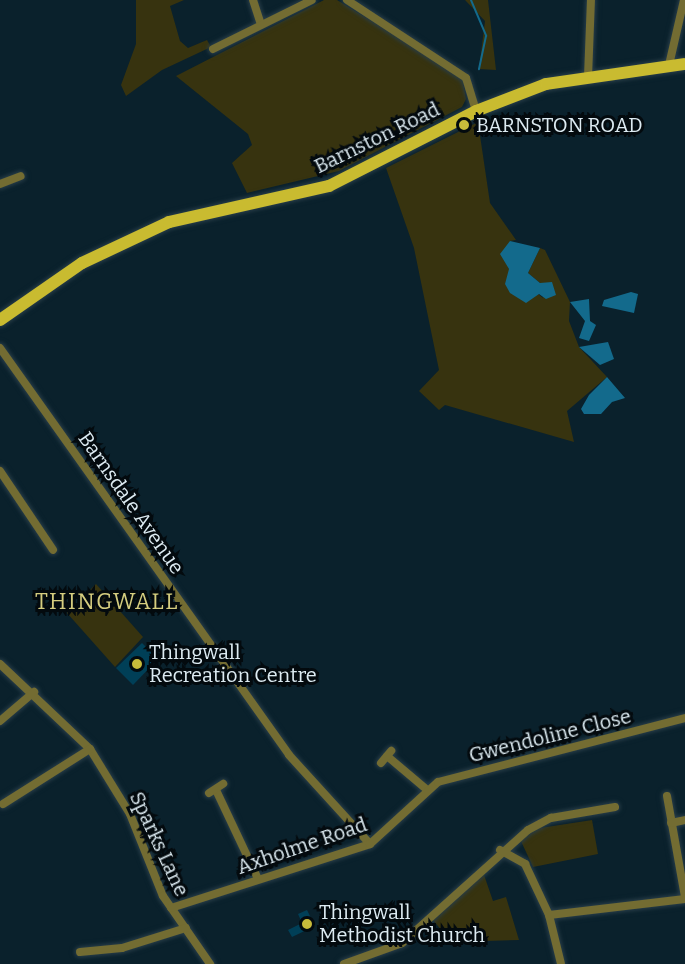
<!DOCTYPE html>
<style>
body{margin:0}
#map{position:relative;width:685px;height:964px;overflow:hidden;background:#0a212c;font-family:Bitter,serif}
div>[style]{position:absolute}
.green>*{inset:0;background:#37330f}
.water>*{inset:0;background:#136a8c}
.stream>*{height:2px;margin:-1px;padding:0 1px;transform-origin:1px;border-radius:1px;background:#136a8c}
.building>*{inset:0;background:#003f57}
.roads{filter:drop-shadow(0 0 2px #283d48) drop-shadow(0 0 2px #283d48)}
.street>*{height:8px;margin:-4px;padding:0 4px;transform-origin:4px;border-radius:4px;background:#736c32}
.primary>*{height:12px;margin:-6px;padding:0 6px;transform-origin:6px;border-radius:6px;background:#c9bb30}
.dots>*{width:16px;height:16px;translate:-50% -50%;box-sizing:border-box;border:3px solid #030a0e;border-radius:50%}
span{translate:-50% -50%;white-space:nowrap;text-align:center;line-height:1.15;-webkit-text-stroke:6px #030a0e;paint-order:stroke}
.poi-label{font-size:20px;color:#ddebf2}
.left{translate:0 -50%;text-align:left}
.street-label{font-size:20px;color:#ddebf2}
.quarter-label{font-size:22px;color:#d5cd7f;letter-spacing:1.5px}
</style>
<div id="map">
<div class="green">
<div style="clip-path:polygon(136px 0,184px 0,170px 6px,180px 41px,188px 48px,207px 40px,211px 47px,162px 70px,126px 96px,121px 85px,136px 44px)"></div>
<div style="clip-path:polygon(324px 0,337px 0,462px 76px,466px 99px,462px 107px,339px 171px,247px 193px,232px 163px,252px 145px,248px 134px,176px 76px)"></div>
<div style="clip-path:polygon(465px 0,488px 0,496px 70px,479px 69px,485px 21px)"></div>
<div style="clip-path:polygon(478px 122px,490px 203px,516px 240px,510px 241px,506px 261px,509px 269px,543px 298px,540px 283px,528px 273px,540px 248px,545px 250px,570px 302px,569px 321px,579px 347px,607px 377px,567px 411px,574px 442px,445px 405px,439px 410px,419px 391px,439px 370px,414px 248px,386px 168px)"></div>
<div style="clip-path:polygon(96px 584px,143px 637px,115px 667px,67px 613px)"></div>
<div style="clip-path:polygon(592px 820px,598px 854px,533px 867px,520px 839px,540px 828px)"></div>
<div style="clip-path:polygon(483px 872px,493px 901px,506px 897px,519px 940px,451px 942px,433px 920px)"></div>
</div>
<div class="water">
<div style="clip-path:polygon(510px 241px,540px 248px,528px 273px,540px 283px,552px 282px,556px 295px,546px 299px,539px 294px,526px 303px,510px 293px,505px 284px,509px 269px,500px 254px)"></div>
<div style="clip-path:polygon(631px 292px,638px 294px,634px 313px,602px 306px,604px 300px)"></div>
<div style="clip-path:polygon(589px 299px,590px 321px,596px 325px,589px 341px,579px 338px,585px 321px,570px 302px)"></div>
<div style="clip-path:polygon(608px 342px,614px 359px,600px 365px,579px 347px)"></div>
<div style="clip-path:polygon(607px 377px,625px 398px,612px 402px,601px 414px,584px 414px,581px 409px,589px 395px)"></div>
</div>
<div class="stream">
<div style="left:471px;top:0;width:39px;rotate:67deg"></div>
<div style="left:486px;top:36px;width:34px;rotate:102deg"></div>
</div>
<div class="building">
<div style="clip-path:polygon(142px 643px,158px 659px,133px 685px,116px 668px)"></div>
<div style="clip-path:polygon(307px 910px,315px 926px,292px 937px,288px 930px,302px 923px,298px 914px)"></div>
</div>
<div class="roads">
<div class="street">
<div style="left:253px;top:0;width:26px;rotate:72deg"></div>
<div style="left:347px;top:0;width:142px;rotate:33.2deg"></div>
<div style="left:466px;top:78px;width:34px;rotate:73deg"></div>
<div style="left:213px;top:49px;width:110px;rotate:-26.3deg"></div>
<div style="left:669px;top:65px;width:67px;rotate:-77deg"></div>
<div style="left:588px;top:77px;width:77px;rotate:-87.8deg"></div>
<div style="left:0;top:184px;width:22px;rotate:-21deg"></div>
<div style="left:0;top:348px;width:499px;rotate:54.6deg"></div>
<div style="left:289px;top:755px;width:120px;rotate:47.7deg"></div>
<div style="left:0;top:471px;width:95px;rotate:56.1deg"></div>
<div style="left:0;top:664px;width:124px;rotate:43.4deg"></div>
<div style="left:90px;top:749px;width:76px;rotate:58.4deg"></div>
<div style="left:130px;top:814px;width:88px;rotate:68.1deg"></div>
<div style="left:163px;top:896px;width:83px;rotate:55.3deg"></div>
<div style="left:0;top:721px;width:45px;rotate:-40.5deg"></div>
<div style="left:387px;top:756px;width:50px;rotate:40.1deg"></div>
<div style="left:381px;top:763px;width:16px;rotate:-50deg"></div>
<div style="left:216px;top:790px;width:98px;rotate:64.7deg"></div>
<div style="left:209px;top:793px;width:17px;rotate:-33deg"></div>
<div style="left:667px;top:796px;width:103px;rotate:79.9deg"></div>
<div style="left:3px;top:804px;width:103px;rotate:-32.3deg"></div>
<div style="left:671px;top:823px;width:14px;rotate:-12deg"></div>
<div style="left:500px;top:850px;width:29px;rotate:29deg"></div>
<div style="left:525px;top:864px;width:56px;rotate:64.8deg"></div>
<div style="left:549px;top:915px;width:50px;rotate:76.2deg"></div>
<div style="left:171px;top:908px;width:209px;rotate:-17.8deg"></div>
<div style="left:370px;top:844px;width:92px;rotate:-42.4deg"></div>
<div style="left:438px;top:782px;width:255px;rotate:-14.5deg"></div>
<div style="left:549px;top:915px;width:137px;rotate:-6.7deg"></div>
<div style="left:80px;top:952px;width:42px;rotate:-5.4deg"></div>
<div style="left:122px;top:948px;width:67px;rotate:-17.4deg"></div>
<div style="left:344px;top:964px;width:62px;rotate:-19.9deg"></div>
<div style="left:402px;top:943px;width:169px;rotate:-41.9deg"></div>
<div style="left:528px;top:830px;width:26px;rotate:-28deg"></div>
<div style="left:551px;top:818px;width:65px;rotate:-9.8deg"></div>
</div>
<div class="primary">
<div style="left:0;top:320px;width:100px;rotate:-34.8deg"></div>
<div style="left:82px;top:263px;width:96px;rotate:-25.2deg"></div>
<div style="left:169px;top:222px;width:164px;rotate:-12.7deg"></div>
<div style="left:329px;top:186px;width:165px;rotate:-27deg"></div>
<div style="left:476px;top:111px;width:75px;rotate:-21.1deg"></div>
<div style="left:546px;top:84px;width:140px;rotate:-8.2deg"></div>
</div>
</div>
<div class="dots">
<div style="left:464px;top:125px;background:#c8bb3b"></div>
<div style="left:137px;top:664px;background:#c8bb3b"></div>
<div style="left:307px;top:924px;background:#c8bb3b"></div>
</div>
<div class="poi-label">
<span class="left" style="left:476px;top:125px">BARNSTON ROAD</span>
<span class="left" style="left:149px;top:664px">Thingwall<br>Recreation Centre</span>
<span class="left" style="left:319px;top:924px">Thingwall<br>Methodist Church</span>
</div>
<div class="street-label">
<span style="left:377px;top:138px;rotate:-26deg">Barnston Road</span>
<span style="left:131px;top:503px;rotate:55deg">Barnsdale Avenue</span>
<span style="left:550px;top:736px;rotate:-14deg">Gwendoline Close</span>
<span style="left:159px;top:844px;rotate:65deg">Sparks Lane</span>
<span style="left:302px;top:846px;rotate:-19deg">Axholme Road</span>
</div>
<div class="quarter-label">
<span style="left:107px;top:602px">THINGWALL</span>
</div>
</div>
